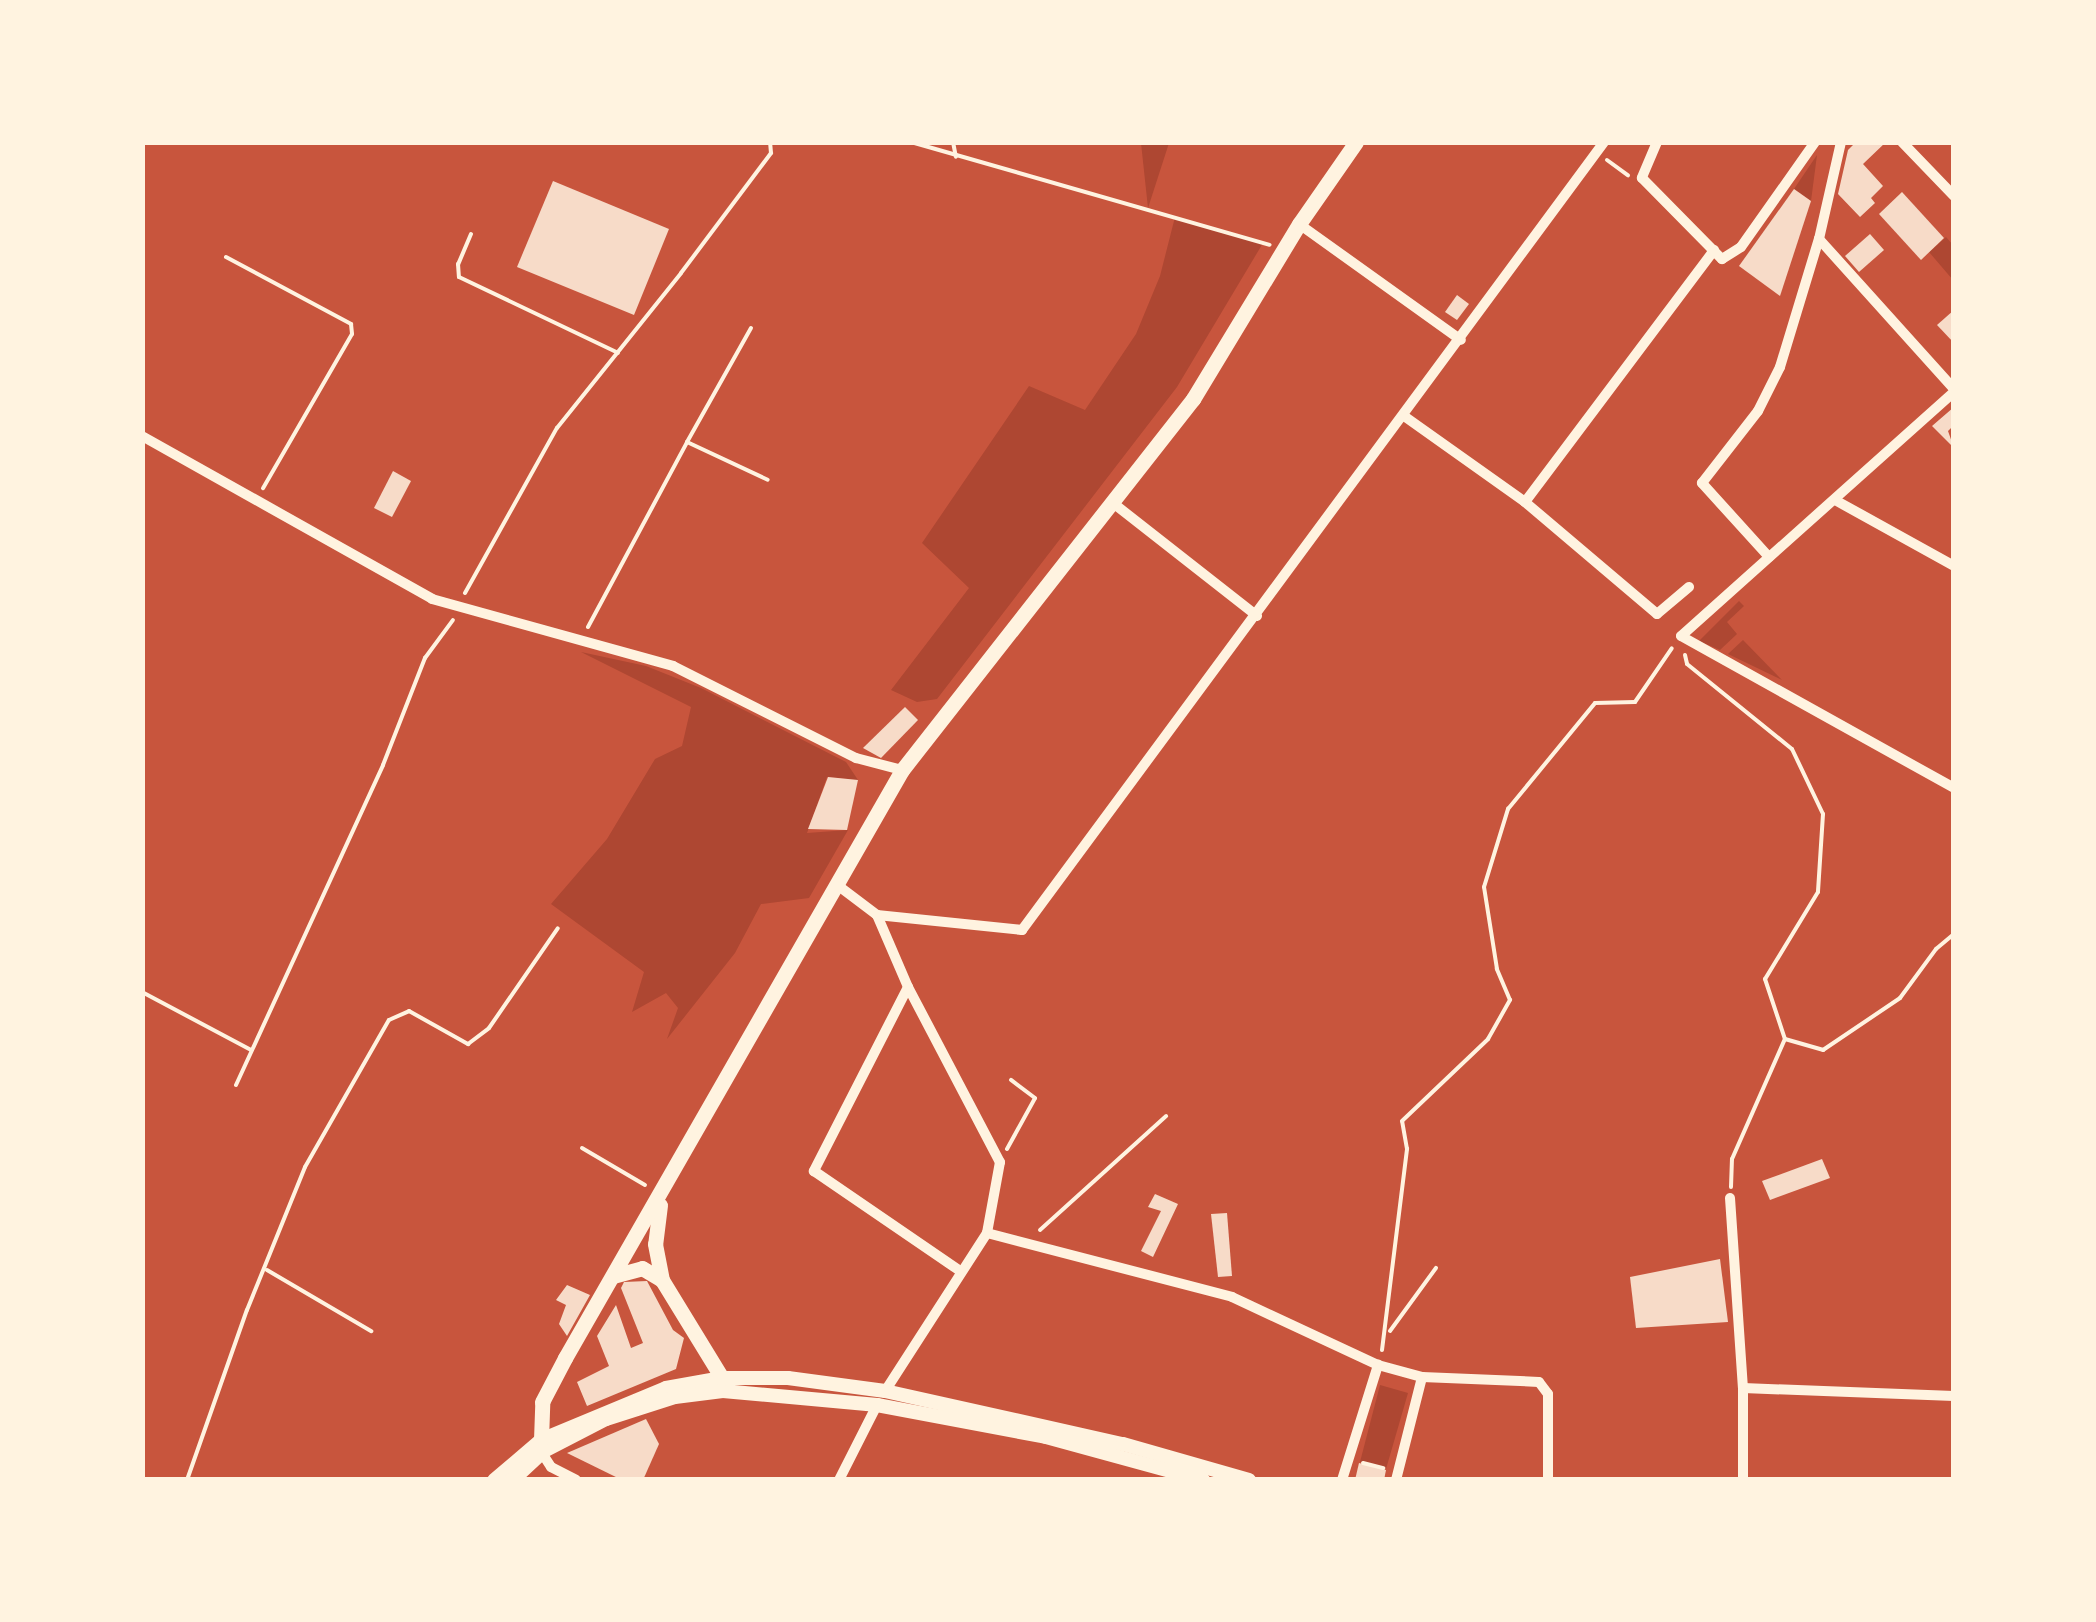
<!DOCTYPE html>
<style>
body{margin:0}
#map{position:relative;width:2096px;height:1622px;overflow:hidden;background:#c8553d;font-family:Roboto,sans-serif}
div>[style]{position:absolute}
.green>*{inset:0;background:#ae4732}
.building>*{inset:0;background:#f7dbc8}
.path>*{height:4px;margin:-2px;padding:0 2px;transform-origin:2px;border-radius:2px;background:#fff3e0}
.minor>*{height:10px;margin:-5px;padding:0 5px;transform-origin:5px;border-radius:5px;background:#fff3e0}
.secondary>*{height:14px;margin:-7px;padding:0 7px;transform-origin:7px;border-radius:7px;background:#fff3e0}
.primary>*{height:15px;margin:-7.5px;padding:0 7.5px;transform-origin:7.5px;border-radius:7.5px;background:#fff3e0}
span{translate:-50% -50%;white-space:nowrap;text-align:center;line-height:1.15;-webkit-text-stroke:9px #fff3e0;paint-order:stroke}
.frame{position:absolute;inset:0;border:145px solid #fff3e0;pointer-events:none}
</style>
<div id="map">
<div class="green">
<div style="clip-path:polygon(1141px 143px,1169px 143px,1148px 208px)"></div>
<div style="clip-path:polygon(1817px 155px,1811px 201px,1794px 189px)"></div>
<div style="clip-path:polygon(1175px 217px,1263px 243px,1177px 387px,937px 699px,917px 702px,891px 690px,969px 588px,922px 543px,1029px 386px,1085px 410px,1136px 334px,1160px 276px)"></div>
<div style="clip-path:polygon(1946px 237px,1953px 245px,1953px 280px,1929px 252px)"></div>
<div style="clip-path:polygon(1739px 601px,1744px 606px,1727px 622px,1737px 634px,1720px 650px,1699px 641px)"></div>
<div style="clip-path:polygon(1743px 640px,1782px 680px,1728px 654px)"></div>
<div style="clip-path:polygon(581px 652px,646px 666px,701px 688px,846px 762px,858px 780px,827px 777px,807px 833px,848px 830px,809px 898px,761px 904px,735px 953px,667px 1039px,678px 1008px,666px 993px,632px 1012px,644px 972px,551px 904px,607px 839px,655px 759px,682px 746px,691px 707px)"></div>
<div style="clip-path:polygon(1380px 1385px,1408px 1393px,1386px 1469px,1360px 1462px)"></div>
</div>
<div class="building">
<div style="clip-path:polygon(1856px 142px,1886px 142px,1863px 164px,1883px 186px,1871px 198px,1875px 203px,1860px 217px,1838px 194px,1848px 150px)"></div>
<div style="clip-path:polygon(553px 181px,669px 229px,634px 315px,517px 267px)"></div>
<div style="clip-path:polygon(1794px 189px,1811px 201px,1780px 296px,1739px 266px)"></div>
<div style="clip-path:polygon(1902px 192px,1944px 238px,1921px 260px,1879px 214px)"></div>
<div style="clip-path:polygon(1870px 234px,1884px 250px,1859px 272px,1845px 256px)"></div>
<div style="clip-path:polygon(1457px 295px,1469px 304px,1457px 320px,1445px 312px)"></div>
<div style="clip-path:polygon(1954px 310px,1954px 343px,1937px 325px)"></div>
<div style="clip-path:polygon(1954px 407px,1954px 425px,1948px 431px,1954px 448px,1932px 426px)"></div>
<div style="clip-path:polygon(393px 471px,411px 481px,392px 517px,374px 508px)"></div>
<div style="clip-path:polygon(905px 707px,918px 720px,881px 758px,863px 748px)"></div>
<div style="clip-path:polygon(828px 777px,858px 780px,847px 830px,808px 829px)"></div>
<div style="clip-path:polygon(1822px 1159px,1830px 1178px,1770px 1200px,1762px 1181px)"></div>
<div style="clip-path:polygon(1155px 1194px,1178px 1204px,1153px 1257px,1141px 1251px,1161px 1211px,1148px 1207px)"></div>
<div style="clip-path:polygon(1227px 1213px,1232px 1276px,1218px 1277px,1211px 1214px)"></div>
<div style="clip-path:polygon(1720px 1259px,1728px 1322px,1636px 1328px,1630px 1277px)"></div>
<div style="clip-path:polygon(647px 1281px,673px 1330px,684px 1338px,676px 1369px,587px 1406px,577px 1382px,609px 1366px,597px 1336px,616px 1305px,631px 1348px,643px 1343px,621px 1288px,624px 1282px)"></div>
<div style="clip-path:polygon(567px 1285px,590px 1295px,567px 1336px,559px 1324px,566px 1305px,556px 1300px)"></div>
<div style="clip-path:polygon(646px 1419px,659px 1444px,643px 1480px,622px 1480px,567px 1453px)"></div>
<div style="clip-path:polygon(1359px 1463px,1386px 1470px,1384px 1480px,1355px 1480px)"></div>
</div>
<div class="path">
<div style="left:911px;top:142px;width:373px;rotate:16deg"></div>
<div style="left:953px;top:142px;width:15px;rotate:79deg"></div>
<div style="left:1607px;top:160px;width:26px;rotate:36deg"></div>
<div style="left:471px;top:234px;width:33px;rotate:113deg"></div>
<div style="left:458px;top:264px;width:13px;rotate:86deg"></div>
<div style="left:459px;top:277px;width:176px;rotate:25.5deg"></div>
<div style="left:226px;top:257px;width:142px;rotate:28.2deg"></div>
<div style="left:351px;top:324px;width:10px;rotate:84deg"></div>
<div style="left:352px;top:334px;width:178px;rotate:120deg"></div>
<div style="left:751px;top:328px;width:131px;rotate:119.3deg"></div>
<div style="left:687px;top:442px;width:89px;rotate:25.1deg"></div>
<div style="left:465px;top:593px;width:189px;rotate:-60.9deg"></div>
<div style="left:557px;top:428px;width:198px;rotate:-51.3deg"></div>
<div style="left:681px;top:273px;width:150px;rotate:-53.1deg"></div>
<div style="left:771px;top:153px;width:11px;rotate:-95deg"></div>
<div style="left:588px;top:627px;width:210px;rotate:-61.8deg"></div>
<div style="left:1685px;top:655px;width:9px;rotate:77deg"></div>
<div style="left:1687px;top:664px;width:135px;rotate:39deg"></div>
<div style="left:1792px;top:749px;width:72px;rotate:64.5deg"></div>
<div style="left:1823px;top:814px;width:78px;rotate:93.7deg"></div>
<div style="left:1818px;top:892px;width:102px;rotate:121.3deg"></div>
<div style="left:1765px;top:979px;width:63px;rotate:71.6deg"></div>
<div style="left:142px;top:992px;width:123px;rotate:28deg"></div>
<div style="left:236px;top:1085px;width:352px;rotate:-65.3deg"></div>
<div style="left:383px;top:765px;width:115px;rotate:-68.6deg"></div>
<div style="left:425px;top:658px;width:47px;rotate:-53.6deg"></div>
<div style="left:582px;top:1148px;width:73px;rotate:30.4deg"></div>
<div style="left:1007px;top:1149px;width:58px;rotate:-61.2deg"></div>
<div style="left:1035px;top:1098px;width:30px;rotate:-143deg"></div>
<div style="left:1731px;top:1187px;width:28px;rotate:-88deg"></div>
<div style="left:1732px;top:1159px;width:131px;rotate:-66.2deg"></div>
<div style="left:1785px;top:1039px;width:40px;rotate:16deg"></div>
<div style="left:1823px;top:1050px;width:93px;rotate:-34deg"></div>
<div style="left:1900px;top:998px;width:61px;rotate:-53.7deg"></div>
<div style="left:1936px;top:949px;width:23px;rotate:-40deg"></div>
<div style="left:1040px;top:1230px;width:170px;rotate:-42.1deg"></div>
<div style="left:267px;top:1270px;width:121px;rotate:30.4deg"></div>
<div style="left:1390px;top:1331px;width:78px;rotate:-53.9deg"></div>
<div style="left:1382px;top:1350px;width:203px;rotate:-82.9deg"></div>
<div style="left:1407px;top:1149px;width:28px;rotate:-100deg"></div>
<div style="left:1402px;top:1121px;width:119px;rotate:-43.6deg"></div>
<div style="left:1488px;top:1039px;width:45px;rotate:-60.6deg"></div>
<div style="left:1510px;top:1000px;width:34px;rotate:-113deg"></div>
<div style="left:1497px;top:969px;width:83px;rotate:-99deg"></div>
<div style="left:1484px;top:887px;width:82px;rotate:-72.9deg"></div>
<div style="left:1508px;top:809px;width:137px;rotate:-50.6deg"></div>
<div style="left:1595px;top:703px;width:40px;rotate:-1.4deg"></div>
<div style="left:1635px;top:702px;width:65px;rotate:-55.6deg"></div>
<div style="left:1363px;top:1463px;width:21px;rotate:14deg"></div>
<div style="left:187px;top:1480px;width:180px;rotate:-70.6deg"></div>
<div style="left:247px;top:1310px;width:154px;rotate:-67.9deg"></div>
<div style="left:305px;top:1167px;width:169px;rotate:-60.3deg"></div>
<div style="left:389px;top:1020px;width:22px;rotate:-24deg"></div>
<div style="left:409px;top:1011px;width:68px;rotate:29.2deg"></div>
<div style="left:468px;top:1044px;width:26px;rotate:-37deg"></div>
<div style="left:489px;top:1028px;width:121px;rotate:-55.4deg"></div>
</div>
<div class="minor">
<div style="left:1657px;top:142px;width:39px;rotate:113deg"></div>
<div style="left:1642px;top:178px;width:114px;rotate:45.4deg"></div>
<div style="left:1722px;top:259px;width:22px;rotate:-32deg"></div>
<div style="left:1741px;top:247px;width:128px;rotate:-54.8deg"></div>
<div style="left:1902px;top:142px;width:75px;rotate:46.1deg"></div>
<div style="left:1299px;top:224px;width:199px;rotate:35.6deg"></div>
<div style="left:1819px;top:239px;width:202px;rotate:48deg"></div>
<div style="left:1954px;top:392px;width:366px;rotate:138.2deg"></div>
<div style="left:1681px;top:636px;width:312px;rotate:29.1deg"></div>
<div style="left:1404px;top:416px;width:148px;rotate:35.4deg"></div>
<div style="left:1525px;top:502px;width:173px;rotate:40.3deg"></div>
<div style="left:1657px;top:614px;width:42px;rotate:-40.2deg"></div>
<div style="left:142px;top:436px;width:333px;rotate:29.3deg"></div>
<div style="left:432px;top:599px;width:250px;rotate:15.5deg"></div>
<div style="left:673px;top:666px;width:205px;rotate:26.7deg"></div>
<div style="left:856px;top:758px;width:48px;rotate:14.6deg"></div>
<div style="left:1835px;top:500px;width:136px;rotate:29deg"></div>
<div style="left:1525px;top:502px;width:315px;rotate:-53.1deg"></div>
<div style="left:1113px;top:503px;width:183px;rotate:38.1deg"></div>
<div style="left:1769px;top:557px;width:100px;rotate:-132.2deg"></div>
<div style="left:1702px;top:483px;width:91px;rotate:-52.1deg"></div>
<div style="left:1758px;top:411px;width:49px;rotate:-63.4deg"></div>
<div style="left:1780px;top:367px;width:134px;rotate:-73.1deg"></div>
<div style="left:1819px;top:239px;width:99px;rotate:-77.2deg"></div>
<div style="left:836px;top:884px;width:51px;rotate:37.1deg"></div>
<div style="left:877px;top:915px;width:146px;rotate:5.9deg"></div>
<div style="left:1022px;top:930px;width:980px;rotate:-53.55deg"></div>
<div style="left:877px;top:915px;width:78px;rotate:66.7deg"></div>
<div style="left:908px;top:987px;width:198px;rotate:62.3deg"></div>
<div style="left:1000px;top:1162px;width:72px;rotate:100.4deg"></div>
<div style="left:987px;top:1233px;width:188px;rotate:122.8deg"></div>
<div style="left:908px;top:987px;width:207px;rotate:117.1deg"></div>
<div style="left:814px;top:1171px;width:177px;rotate:34.4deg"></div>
<div style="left:1730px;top:1198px;width:190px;rotate:86.1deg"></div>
<div style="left:1743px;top:1388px;width:92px;rotate:90deg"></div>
<div style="left:987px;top:1233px;width:253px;rotate:14.6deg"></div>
<div style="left:1232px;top:1297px;width:161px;rotate:25deg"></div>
<div style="left:1378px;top:1365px;width:46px;rotate:15.3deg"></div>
<div style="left:1422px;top:1377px;width:117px;rotate:2.4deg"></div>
<div style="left:1539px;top:1382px;width:15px;rotate:53deg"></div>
<div style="left:1548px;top:1394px;width:86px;rotate:90deg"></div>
<div style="left:1743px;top:1388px;width:211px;rotate:2.2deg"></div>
<div style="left:540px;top:1450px;width:20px;rotate:57deg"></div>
<div style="left:551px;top:1467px;width:28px;rotate:27deg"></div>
<div style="left:839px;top:1480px;width:84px;rotate:-63.1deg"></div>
<div style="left:1342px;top:1480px;width:121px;rotate:-72.6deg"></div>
<div style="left:1396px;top:1480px;width:106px;rotate:-75.8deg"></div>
</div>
<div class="secondary">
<div style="left:541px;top:1440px;width:135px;rotate:-22.6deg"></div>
<div style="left:666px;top:1388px;width:57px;rotate:-10.1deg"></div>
<div style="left:722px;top:1378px;width:66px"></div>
<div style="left:788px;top:1378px;width:98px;rotate:7.6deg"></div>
<div style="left:885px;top:1391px;width:244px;rotate:12.6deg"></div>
<div style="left:1123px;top:1444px;width:131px;rotate:15.9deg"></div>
<div style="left:540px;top:1453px;width:74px;rotate:-27.3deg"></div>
<div style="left:606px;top:1419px;width:72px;rotate:-17.7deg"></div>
<div style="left:675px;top:1397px;width:48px;rotate:-7.1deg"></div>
<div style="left:723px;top:1391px;width:155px;rotate:5.2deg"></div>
<div style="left:877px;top:1405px;width:172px;rotate:10.7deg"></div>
<div style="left:1046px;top:1437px;width:163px;rotate:15.3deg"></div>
</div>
<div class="primary">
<div style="left:660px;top:1205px;width:39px;rotate:97deg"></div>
<div style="left:655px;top:1244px;width:37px;rotate:79deg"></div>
<div style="left:662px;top:1280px;width:115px;rotate:58.5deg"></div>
<div style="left:613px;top:1276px;width:30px;rotate:-15deg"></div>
<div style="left:642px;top:1268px;width:23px;rotate:31deg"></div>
<div style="left:494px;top:1480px;width:62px;rotate:-40.4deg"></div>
<div style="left:541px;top:1440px;width:38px;rotate:-88deg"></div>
<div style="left:542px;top:1402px;width:50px;rotate:-62.4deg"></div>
<div style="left:565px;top:1358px;width:678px;rotate:-60.18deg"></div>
<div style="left:902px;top:770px;width:472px;rotate:-51.9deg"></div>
<div style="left:1193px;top:399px;width:205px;rotate:-58.8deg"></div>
<div style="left:1299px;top:224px;width:100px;rotate:-55.2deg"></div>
<div style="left:511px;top:1480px;width:40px;rotate:-43deg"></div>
</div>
<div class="frame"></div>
</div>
